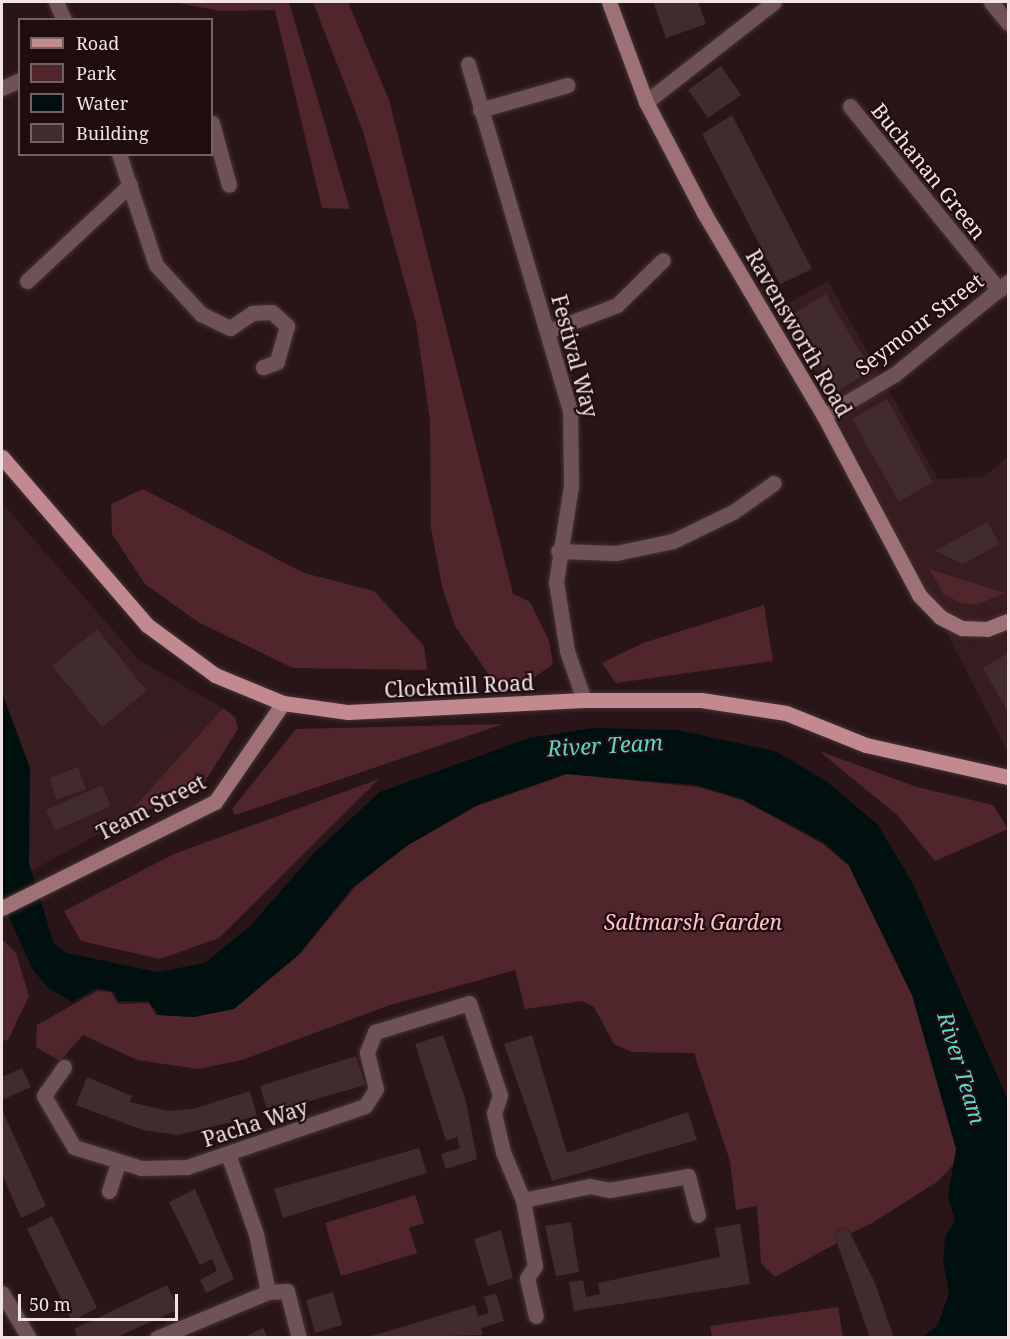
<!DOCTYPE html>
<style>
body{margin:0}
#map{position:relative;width:1010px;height:1339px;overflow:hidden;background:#291518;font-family:"Noto Serif",serif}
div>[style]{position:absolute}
.built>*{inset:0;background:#371c20}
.green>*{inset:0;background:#50262c}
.water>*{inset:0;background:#00100e}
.building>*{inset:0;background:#412b2e}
.roads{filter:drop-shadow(0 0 2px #453234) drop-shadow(0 0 2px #453234)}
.street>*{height:15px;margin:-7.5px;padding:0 7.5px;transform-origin:7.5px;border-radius:7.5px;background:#6e5255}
.secondary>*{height:15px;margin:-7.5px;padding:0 7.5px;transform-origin:7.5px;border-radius:7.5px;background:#9e7176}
.primary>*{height:15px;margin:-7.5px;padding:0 7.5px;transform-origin:7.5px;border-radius:7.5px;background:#c38990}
span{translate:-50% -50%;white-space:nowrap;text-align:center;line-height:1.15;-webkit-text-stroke:4.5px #1f0c0f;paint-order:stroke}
.street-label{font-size:21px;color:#f1e2e3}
.park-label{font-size:21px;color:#fdc2c8;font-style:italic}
.water-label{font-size:22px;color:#58d7cb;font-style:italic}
.frame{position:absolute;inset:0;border:3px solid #f1e2e3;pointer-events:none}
.legend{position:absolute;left:18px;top:18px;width:195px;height:138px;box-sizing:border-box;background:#1f0c0f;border:2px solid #736264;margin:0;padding:8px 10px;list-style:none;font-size:18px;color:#f1e2e3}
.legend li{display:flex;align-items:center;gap:12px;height:30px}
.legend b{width:30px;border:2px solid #736264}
.scale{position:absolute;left:18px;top:1294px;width:160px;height:27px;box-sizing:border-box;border:3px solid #f1e2e3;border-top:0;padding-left:8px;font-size:18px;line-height:21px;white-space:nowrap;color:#f1e2e3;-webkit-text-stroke:4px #1f0c0f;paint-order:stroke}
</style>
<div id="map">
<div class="built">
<div style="clip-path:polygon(828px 281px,938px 479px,984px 477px,1008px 457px,1008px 753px,781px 307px)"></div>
<div style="clip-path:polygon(2px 503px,140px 661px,223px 708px,121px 822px,2px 887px)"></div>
</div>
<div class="green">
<div style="clip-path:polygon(172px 2px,289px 2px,350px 209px,322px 208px,275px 10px,220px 11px)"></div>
<div style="clip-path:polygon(313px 2px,348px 2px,389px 100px,513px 594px,530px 602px,549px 640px,553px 664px,525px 684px,492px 679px,455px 626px,442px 586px,431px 528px,430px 421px,416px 323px,363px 131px)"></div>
<div style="clip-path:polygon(143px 489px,304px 573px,374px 591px,424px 646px,427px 670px,293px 668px,198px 622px,145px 584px,112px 534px,111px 504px)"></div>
<div style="clip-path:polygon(929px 569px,1005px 593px,976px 605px,960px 603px,944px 594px)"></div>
<div style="clip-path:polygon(764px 605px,773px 661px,616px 683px,602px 663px,643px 643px)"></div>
<div style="clip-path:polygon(223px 708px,235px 717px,238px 729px,202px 786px,121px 822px)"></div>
<div style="clip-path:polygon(503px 724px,235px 815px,232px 809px,296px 729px)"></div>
<div style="clip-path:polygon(819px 751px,917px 787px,993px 805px,1008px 829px,935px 861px,897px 815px)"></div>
<div style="clip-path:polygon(567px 774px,698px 787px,742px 800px,823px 844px,850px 867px,913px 997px,932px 1053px,957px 1149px,953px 1165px,937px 1182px,872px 1223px,851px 1233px,847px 1227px,840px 1230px,834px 1234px,837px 1243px,775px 1277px,761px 1263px,757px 1206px,736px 1210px,730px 1161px,694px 1053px,632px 1052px,614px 1044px,594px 1007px,582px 1001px,525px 1009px,515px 970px,390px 1005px,242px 1060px,198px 1069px,137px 1060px,83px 1035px,60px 1061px,36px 1047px,37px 1025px,97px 991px,111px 992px,118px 1004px,149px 1003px,156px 1015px,194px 1017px,235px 1008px,300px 954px,355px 887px,405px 847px,477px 806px)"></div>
<div style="clip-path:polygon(379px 779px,219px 938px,160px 959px,81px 941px,64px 911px,174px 854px)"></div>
<div style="clip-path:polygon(2px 939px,16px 953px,29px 996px,8px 1040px,2px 1041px)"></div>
<div style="clip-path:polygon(415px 1195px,424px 1223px,409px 1228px,417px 1253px,341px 1276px,325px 1223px)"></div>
<div style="clip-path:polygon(838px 1307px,843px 1337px,712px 1337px,710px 1326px)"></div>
</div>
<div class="water">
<div style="clip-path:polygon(2px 693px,30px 768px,29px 863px,54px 944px,67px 953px,157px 972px,205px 963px,250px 926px,314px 853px,380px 792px,529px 738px,594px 728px,677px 730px,775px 751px,826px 781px,878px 825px,912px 882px,1008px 1100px,1008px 1337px,922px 1337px,938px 1325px,949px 1293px,943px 1261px,945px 1237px,955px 1221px,948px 1198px,956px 1149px,912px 995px,848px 864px,823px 842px,742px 799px,696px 785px,566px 774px,477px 805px,408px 845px,352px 888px,299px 954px,234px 1009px,194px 1017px,159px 1015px,148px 1001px,118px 1001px,114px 992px,97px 988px,72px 1002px,48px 988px,33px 970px,2px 902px)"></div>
</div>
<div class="building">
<div style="clip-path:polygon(653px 2px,698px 2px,706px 24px,666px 38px)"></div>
<div style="clip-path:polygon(721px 66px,741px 95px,708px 118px,688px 90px)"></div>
<div style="clip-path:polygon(732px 115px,812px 269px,780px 284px,702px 134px)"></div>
<div style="clip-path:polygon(826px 294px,871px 370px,838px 391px,792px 315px)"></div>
<div style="clip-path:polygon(887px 399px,933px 482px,899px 502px,852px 419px)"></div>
<div style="clip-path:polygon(987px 522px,1000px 544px,963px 564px,935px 551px)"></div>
<div style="clip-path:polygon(97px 629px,147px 691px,102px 727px,52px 666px)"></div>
<div style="clip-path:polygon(1008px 653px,1008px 712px,983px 668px)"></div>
<div style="clip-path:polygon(78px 767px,86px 789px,57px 800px,49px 778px)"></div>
<div style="clip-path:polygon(102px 785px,111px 806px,55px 831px,46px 810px)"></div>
<div style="clip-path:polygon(443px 1035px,466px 1101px,477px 1159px,446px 1169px,441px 1154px,460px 1148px,457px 1137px,446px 1141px,415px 1044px)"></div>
<div style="clip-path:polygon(532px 1035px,567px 1153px,688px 1112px,697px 1140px,552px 1181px,504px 1044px)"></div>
<div style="clip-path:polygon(356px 1056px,365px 1085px,268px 1113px,260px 1086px)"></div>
<div style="clip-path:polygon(22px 1068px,31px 1087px,2px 1100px,2px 1077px)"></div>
<div style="clip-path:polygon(87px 1077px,132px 1096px,130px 1102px,168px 1111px,193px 1109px,250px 1091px,257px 1116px,178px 1135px,143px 1130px,76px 1105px)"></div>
<div style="clip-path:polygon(3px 1112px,46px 1206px,21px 1218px,2px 1174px)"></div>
<div style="clip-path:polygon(419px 1148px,427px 1173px,283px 1218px,274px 1189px)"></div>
<div style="clip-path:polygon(195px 1189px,234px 1279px,206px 1293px,200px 1280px,217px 1271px,212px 1259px,200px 1265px,169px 1202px)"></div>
<div style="clip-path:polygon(52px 1216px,97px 1308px,72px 1321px,27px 1229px)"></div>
<div style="clip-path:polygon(571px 1222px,579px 1272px,556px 1276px,545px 1226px)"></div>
<div style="clip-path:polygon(740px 1224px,750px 1284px,574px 1311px,569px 1282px,583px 1280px,586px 1297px,600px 1294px,598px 1283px,720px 1257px,715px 1228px)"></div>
<div style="clip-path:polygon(847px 1227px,875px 1283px,894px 1338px,870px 1338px,834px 1234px)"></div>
<div style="clip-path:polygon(501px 1230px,513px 1278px,488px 1286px,474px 1239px)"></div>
<div style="clip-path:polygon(167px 1285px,179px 1309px,115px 1338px,78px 1338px,74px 1329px)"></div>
<div style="clip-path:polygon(333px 1292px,342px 1325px,315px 1333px,306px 1300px)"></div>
<div style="clip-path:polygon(496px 1293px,504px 1321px,481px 1328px,483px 1335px,365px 1338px,475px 1305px,478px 1316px,489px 1313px,484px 1297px)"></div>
<div style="clip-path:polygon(263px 1328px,268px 1338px,243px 1338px)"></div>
</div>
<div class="roads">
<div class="street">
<div style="left:56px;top:2px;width:20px;rotate:66deg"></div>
<div style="left:991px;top:2px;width:27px;rotate:51deg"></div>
<div style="left:468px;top:64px;width:361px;rotate:73.6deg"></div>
<div style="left:570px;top:410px;width:76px;rotate:89.2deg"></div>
<div style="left:571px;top:486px;width:97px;rotate:98.9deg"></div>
<div style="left:556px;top:582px;width:70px;rotate:80.9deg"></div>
<div style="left:567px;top:651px;width:52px;rotate:70.9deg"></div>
<div style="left:2px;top:88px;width:20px;rotate:-24deg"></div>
<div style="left:646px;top:102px;width:162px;rotate:-38deg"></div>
<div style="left:850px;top:106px;width:237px;rotate:51deg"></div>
<div style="left:480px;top:110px;width:91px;rotate:-15.9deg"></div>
<div style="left:212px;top:123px;width:64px;rotate:74.7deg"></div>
<div style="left:119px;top:154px;width:117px;rotate:71.6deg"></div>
<div style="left:156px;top:265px;width:67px;rotate:47.4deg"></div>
<div style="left:201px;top:314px;width:32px;rotate:26deg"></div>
<div style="left:230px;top:328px;width:27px;rotate:-34deg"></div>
<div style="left:252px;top:313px;width:20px;rotate:-3deg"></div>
<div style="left:272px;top:312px;width:21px;rotate:43deg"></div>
<div style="left:287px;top:326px;width:37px;rotate:106deg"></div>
<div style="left:277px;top:362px;width:15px;rotate:160deg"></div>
<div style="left:27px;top:281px;width:141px;rotate:-43deg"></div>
<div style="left:548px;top:331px;width:74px;rotate:-20.6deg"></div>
<div style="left:617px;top:305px;width:64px;rotate:-44.4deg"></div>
<div style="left:824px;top:416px;width:82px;rotate:-30.6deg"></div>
<div style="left:895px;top:374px;width:146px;rotate:-39.2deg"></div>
<div style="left:558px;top:551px;width:58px;rotate:2deg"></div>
<div style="left:616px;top:553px;width:58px;rotate:-11.9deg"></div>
<div style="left:673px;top:541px;width:67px;rotate:-25.8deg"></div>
<div style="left:733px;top:512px;width:50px;rotate:-35.3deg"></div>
<div style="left:64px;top:1067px;width:35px;rotate:125deg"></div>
<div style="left:44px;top:1096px;width:59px;rotate:59.5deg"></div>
<div style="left:74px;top:1147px;width:70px;rotate:17.4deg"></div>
<div style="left:141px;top:1168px;width:46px;rotate:-1.2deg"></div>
<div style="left:187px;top:1167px;width:188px;rotate:-18.9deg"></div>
<div style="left:365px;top:1106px;width:20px;rotate:-57deg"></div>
<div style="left:376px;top:1089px;width:38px;rotate:-104deg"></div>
<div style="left:367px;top:1052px;width:22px;rotate:-68deg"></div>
<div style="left:375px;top:1032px;width:98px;rotate:-17.1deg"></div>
<div style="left:469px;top:1003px;width:97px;rotate:71.4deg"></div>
<div style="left:500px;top:1095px;width:19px;rotate:108deg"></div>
<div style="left:494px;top:1113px;width:40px;rotate:77deg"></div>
<div style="left:503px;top:1152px;width:52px;rotate:67.4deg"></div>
<div style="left:523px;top:1200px;width:67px;rotate:79.7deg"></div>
<div style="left:535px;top:1266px;width:14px;rotate:124deg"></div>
<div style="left:527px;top:1278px;width:39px;rotate:77deg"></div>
<div style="left:228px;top:1154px;width:85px;rotate:70.7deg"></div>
<div style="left:256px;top:1234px;width:59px;rotate:78.3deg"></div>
<div style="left:109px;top:1191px;width:29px;rotate:-72deg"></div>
<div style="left:523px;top:1200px;width:68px;rotate:-11.8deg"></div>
<div style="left:590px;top:1186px;width:19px;rotate:12deg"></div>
<div style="left:609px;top:1190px;width:80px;rotate:-10deg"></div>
<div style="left:688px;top:1176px;width:40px;rotate:75.6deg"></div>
<div style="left:2px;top:1293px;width:52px;rotate:59deg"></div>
<div style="left:157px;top:1338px;width:120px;rotate:-22.5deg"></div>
<div style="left:268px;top:1292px;width:19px;rotate:-3deg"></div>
<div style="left:287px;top:1291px;width:49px;rotate:75.7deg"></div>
</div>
<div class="secondary">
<div style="left:609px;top:2px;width:107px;rotate:69.7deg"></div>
<div style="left:646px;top:102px;width:125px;rotate:62.4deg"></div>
<div style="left:704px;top:213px;width:236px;rotate:59.4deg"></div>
<div style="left:824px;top:416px;width:203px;rotate:62deg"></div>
<div style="left:919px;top:595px;width:30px;rotate:46deg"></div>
<div style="left:940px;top:617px;width:25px;rotate:27deg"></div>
<div style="left:962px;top:628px;width:25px;rotate:2deg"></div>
<div style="left:987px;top:629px;width:22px;rotate:-21deg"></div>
<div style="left:2px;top:908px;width:238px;rotate:-26.5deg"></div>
<div style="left:215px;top:802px;width:120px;rotate:-55.5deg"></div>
</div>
<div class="primary">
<div style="left:2px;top:457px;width:222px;rotate:49.2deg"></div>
<div style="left:147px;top:625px;width:84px;rotate:36.3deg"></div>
<div style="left:215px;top:675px;width:74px;rotate:22.4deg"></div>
<div style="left:283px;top:703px;width:66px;rotate:7.9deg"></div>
<div style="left:348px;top:712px;width:236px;rotate:-2.9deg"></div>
<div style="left:584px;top:700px;width:117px"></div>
<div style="left:701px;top:700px;width:86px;rotate:8.7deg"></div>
<div style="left:786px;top:713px;width:86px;rotate:21.8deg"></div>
<div style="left:866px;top:745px;width:146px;rotate:12.7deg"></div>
</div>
</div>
<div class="street-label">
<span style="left:929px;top:171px;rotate:51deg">Buchanan Green</span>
<span style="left:919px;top:324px;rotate:-37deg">Seymour Street</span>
<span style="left:799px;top:333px;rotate:60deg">Ravensworth Road</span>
<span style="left:575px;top:356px;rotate:75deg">Festival Way</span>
<span style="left:459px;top:686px;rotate:-3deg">Clockmill Road</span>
<span style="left:151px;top:807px;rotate:-27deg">Team Street</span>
<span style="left:255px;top:1123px;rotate:-18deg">Pacha Way</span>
</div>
<div class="park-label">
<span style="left:693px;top:922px">Saltmarsh Garden</span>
</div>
<div class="water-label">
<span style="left:605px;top:745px;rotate:-3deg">River Team</span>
<span style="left:962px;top:1068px;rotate:73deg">River Team</span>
</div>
<div class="frame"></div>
<ul class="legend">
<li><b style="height:8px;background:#c38990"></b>Road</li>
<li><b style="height:16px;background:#50262c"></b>Park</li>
<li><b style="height:16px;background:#00100e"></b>Water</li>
<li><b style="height:16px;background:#412b2e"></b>Building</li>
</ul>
<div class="scale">50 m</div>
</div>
